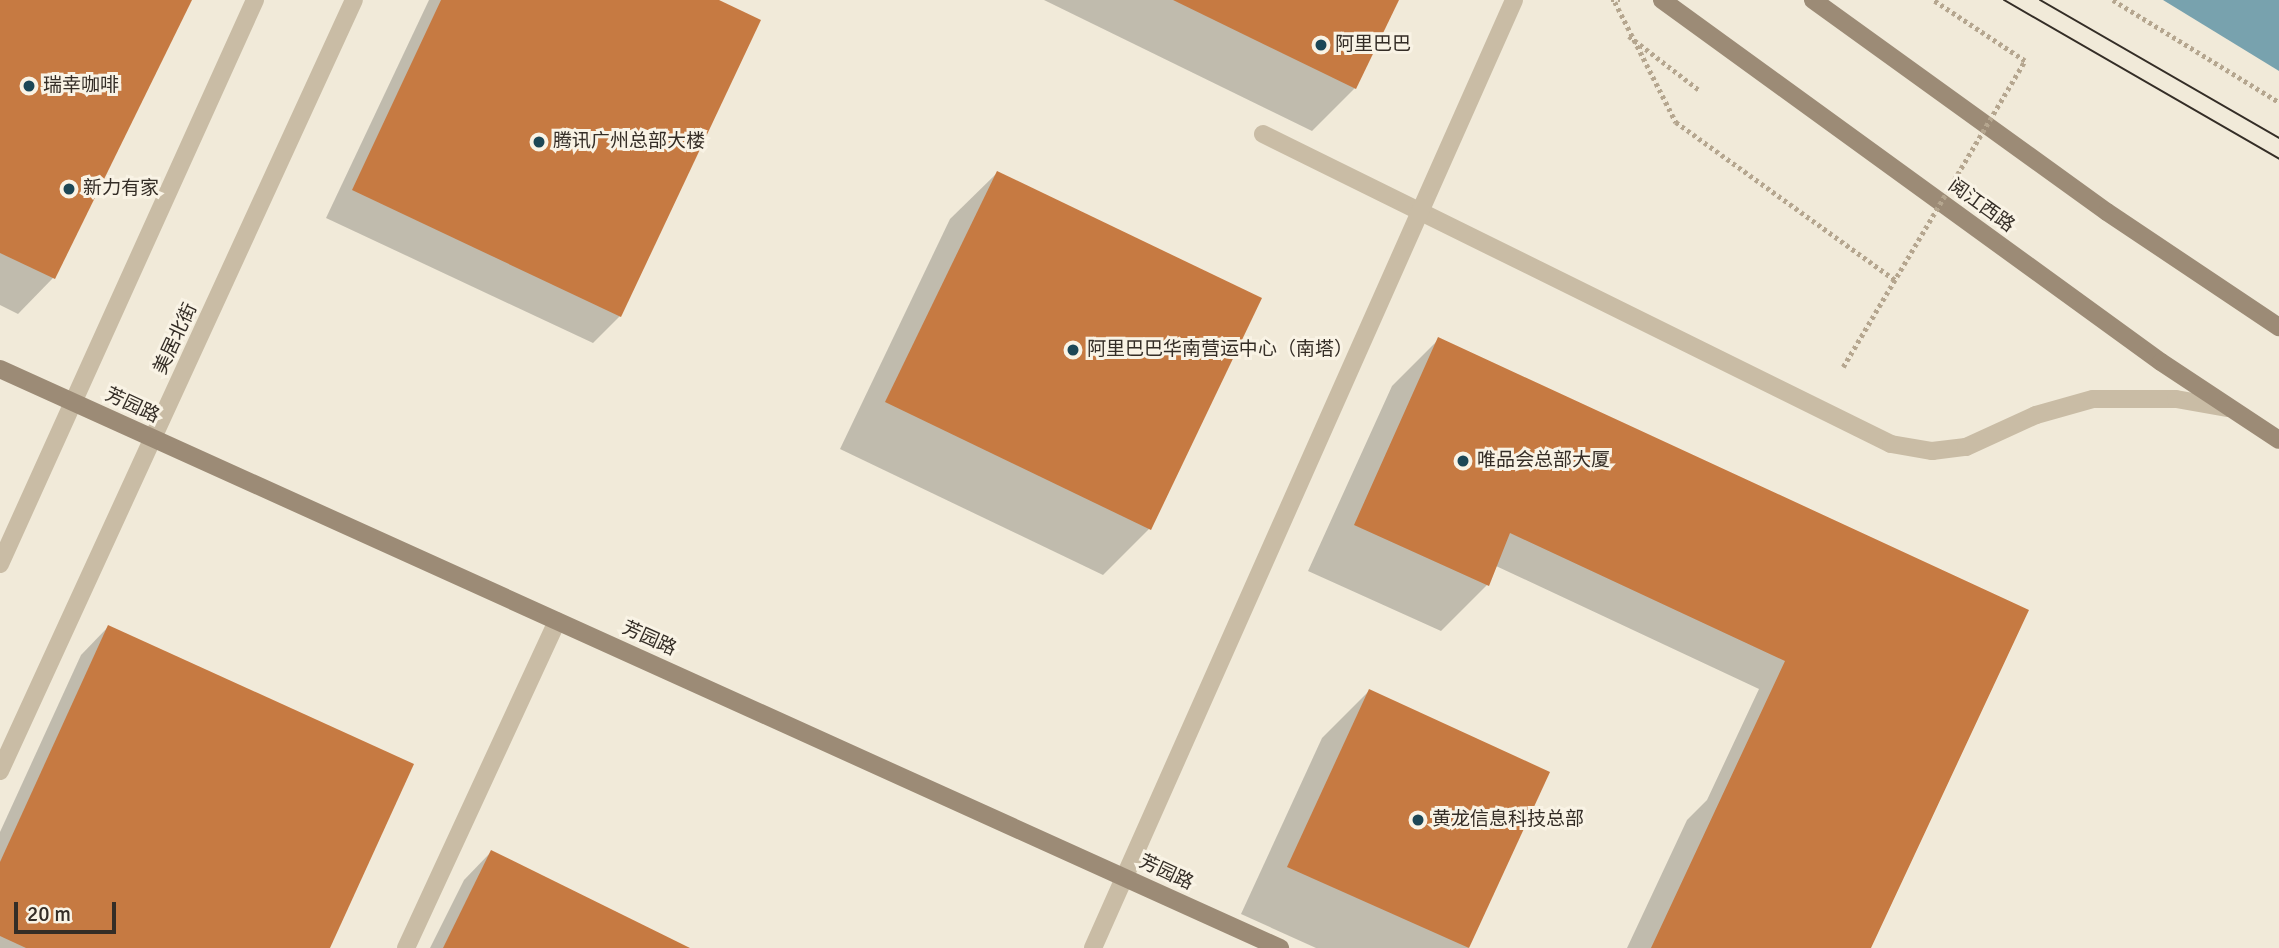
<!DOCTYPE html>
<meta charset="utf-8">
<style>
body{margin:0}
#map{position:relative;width:2279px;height:948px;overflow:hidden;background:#f1ead9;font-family:Signika,"Noto Sans SC",sans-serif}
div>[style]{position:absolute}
.water>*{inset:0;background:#78a2ae}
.shadow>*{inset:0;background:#0003}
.building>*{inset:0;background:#c67a42}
.path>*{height:4.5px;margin-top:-2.25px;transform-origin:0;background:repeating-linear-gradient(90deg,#b5a68f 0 3.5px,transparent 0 7px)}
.street>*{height:18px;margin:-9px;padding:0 9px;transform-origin:9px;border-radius:9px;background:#c9bca5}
.secondary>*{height:18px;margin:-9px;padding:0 9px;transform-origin:9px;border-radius:9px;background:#9c8b76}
.tram>*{height:2px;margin:-1px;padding:0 1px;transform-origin:1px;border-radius:1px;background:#342d26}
.path-bridge>*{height:4.5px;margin-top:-2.25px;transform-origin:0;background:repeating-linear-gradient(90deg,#b5a68f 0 3.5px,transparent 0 7px)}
.dots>*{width:19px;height:19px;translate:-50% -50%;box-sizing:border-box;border:4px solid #f9f3e5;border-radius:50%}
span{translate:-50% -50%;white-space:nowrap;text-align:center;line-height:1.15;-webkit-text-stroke:6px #f9f3e5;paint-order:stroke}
.poi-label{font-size:19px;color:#342d26}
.left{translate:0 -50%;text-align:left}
.street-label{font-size:19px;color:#342d26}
.scale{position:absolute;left:14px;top:902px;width:102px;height:32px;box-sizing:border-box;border:4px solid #342d26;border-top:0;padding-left:9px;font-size:21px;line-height:24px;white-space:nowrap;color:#342d26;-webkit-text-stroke:5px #f9f3e5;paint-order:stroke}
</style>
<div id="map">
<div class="water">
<div style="clip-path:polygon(2163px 0,2279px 0,2279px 71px)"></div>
</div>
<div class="shadow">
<div style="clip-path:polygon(0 0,190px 0,53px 278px,18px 314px,0 305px)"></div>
<div style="clip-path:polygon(429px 0,715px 0,620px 316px,593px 343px,326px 218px)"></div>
<div style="clip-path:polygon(1044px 0,1397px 0,1355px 88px,1312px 131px)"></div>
<div style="clip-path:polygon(997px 173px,1149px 529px,1103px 575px,840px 449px,950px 219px)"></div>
<div style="clip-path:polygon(1439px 339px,2026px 611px,1869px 948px,1627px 948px,1687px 820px,1707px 800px,1759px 689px,1496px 566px,1487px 585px,1441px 631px,1308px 571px,1392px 386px)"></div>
<div style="clip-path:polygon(108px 627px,329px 948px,0 948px,0 832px,81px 655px)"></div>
<div style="clip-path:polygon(1369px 691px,1548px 773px,1468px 948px,1316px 948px,1241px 914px,1322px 738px)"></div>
<div style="clip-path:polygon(491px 852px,686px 948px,430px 948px,464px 880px)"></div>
</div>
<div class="building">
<div style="clip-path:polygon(0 0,192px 0,55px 279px,0 253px)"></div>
<div style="clip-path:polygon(441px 0,719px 0,761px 20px,621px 317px,352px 190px)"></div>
<div style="clip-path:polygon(1173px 0,1399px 0,1356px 89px)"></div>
<div style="clip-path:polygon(997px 171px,1262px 298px,1151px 530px,885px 402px)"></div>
<div style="clip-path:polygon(1438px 337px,2029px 610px,1871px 948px,1651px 948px,1785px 661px,1510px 533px,1489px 586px,1354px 525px)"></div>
<div style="clip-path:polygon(108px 625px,414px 764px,330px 948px,26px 948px,0 936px,0 862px)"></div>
<div style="clip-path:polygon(1369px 689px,1550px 772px,1469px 948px,1287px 867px)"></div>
<div style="clip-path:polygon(491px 850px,690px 948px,443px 948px)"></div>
</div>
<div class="path">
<div style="left:1611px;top:0;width:9px"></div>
<div style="left:2113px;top:0;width:195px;rotate:31.6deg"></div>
<div style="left:1629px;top:36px;width:88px;rotate:37.6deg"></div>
</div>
<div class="street">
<div style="left:1263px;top:134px;width:700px;rotate:26.27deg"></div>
<div style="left:1891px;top:444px;width:42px;rotate:9.7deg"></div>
<div style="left:1932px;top:451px;width:34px;rotate:-7deg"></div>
<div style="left:1966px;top:447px;width:77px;rotate:-24.6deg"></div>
<div style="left:2036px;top:415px;width:59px;rotate:-15.7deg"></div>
<div style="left:2093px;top:399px;width:83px"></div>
<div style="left:2176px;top:399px;width:53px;rotate:9.8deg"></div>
<div style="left:0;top:564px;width:619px;rotate:-65.67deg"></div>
<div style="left:0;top:771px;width:848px;rotate:-65.34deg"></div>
<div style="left:406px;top:948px;width:360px;rotate:-65.2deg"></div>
<div style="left:1093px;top:948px;width:1037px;rotate:-66.05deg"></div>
</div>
<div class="secondary">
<div style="left:1662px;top:0;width:616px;rotate:35.96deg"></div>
<div style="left:2161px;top:362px;width:141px;rotate:33.5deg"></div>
<div style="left:1813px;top:0;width:362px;rotate:35.8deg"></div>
<div style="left:2107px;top:212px;width:207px;rotate:33.8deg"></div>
<div style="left:0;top:369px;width:1405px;rotate:24.34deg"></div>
</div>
<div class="tram">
<div style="left:2004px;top:0;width:318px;rotate:30deg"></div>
<div style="left:2040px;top:0;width:276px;rotate:30deg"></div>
</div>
<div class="path-bridge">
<div style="left:1615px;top:2px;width:135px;rotate:63.1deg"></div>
<div style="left:1676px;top:122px;width:270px;rotate:35.8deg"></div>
<div style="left:1843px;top:367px;width:356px;rotate:-59.3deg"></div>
<div style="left:2025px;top:61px;width:110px;rotate:-146.5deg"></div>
</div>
<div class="dots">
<div style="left:1321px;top:45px;background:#1c4756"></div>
<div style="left:29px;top:86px;background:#1c4756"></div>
<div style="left:539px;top:142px;background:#1c4756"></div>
<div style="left:69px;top:189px;background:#1c4756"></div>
<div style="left:1073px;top:350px;background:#1c4756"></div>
<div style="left:1463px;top:461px;background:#1c4756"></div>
<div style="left:1418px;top:820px;background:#1c4756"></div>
</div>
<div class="poi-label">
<span class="left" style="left:1335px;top:45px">阿里巴巴</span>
<span class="left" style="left:43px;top:86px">瑞幸咖啡</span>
<span class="left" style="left:553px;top:142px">腾讯广州总部大楼</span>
<span class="left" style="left:83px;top:189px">新力有家</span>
<span class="left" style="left:1087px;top:350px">阿里巴巴华南营运中心（南塔）</span>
<span class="left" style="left:1477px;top:461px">唯品会总部大厦</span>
<span class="left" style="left:1432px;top:820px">黄龙信息科技总部</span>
</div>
<div class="street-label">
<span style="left:1981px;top:206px;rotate:36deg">阅江西路</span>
<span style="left:176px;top:339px;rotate:-65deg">美居北街</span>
<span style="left:132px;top:406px;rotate:25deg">芳园路</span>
<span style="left:649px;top:639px;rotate:24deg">芳园路</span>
<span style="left:1166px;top:873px;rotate:25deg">芳园路</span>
</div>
<div class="scale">20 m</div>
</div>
